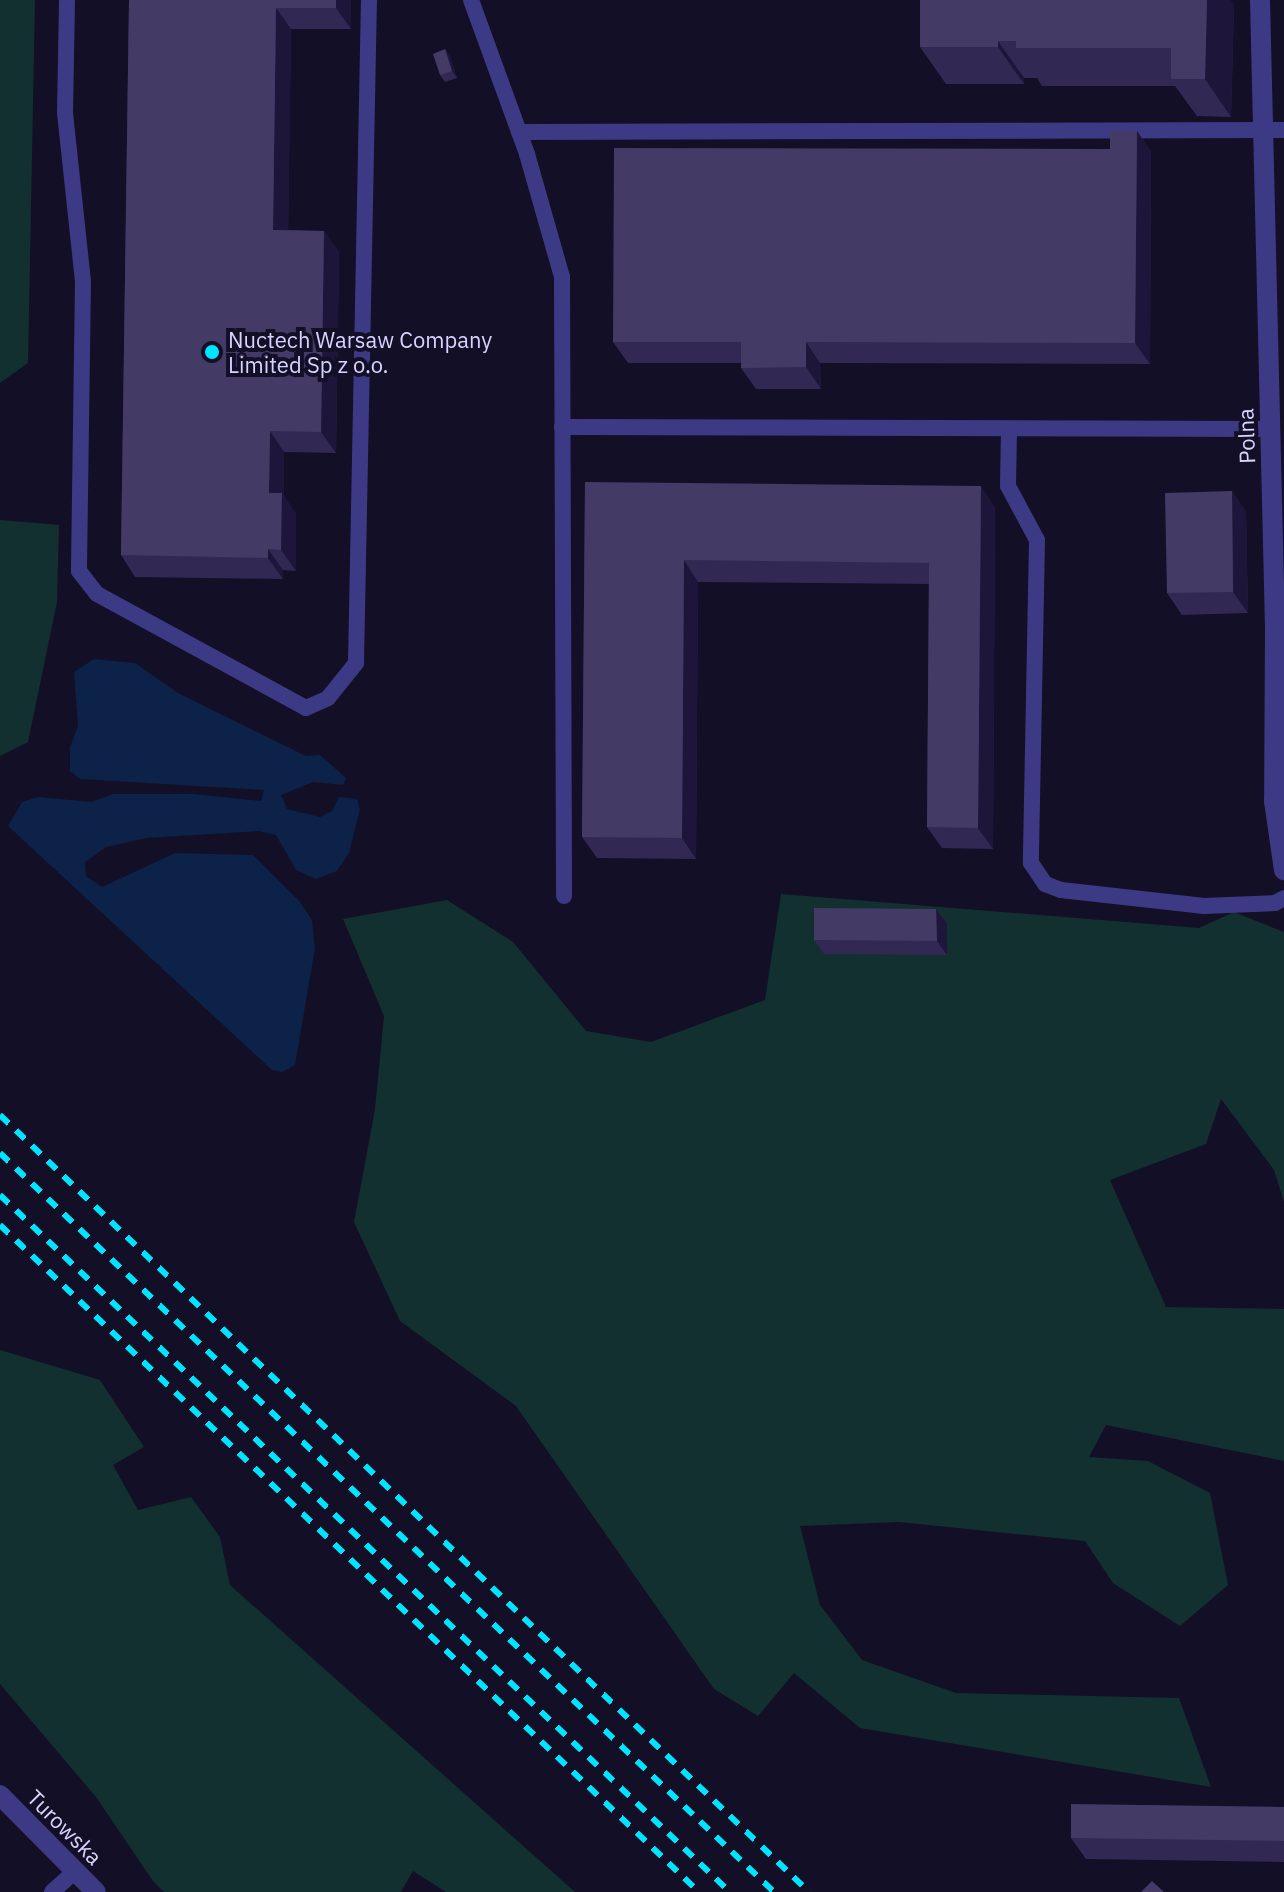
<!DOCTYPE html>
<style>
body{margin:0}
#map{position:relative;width:1284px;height:1892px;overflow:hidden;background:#130f26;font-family:"IBM Plex Sans",sans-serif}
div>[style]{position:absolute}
.green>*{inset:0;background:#12302f}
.water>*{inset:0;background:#0c2248}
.service>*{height:16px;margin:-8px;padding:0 8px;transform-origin:8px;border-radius:8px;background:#3d3a85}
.minor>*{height:20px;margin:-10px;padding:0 10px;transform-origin:10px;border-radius:10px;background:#3d3a85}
.rail>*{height:6px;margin-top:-3px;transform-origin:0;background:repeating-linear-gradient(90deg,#00e5ff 0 12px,transparent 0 22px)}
.wall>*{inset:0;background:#312854}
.shaded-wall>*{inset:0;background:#1d163a}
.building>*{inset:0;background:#433a66}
.dots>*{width:22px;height:22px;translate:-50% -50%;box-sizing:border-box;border:4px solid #130f26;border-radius:50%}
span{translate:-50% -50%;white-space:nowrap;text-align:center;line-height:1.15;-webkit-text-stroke:8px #130f26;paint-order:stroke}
.poi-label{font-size:22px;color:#d9d4ff}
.left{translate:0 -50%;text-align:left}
.street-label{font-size:22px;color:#d9d4ff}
</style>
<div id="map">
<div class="green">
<div style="clip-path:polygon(0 0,35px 0,28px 363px,0 383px)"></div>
<div style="clip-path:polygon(0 520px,59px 525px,57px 602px,28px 742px,0 756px)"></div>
<div style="clip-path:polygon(781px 894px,1199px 928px,1234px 912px,1284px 932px,1284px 1202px,1274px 1170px,1221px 1099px,1206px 1144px,1110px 1180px,1166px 1307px,1284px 1309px,1284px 1461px,1106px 1425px,1089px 1457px,1148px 1461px,1210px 1493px,1228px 1585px,1180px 1626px,1113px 1583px,1085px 1541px,899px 1522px,800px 1526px,820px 1605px,862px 1660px,956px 1693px,1179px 1698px,1211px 1787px,860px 1728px,794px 1673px,758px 1716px,714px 1689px,516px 1406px,400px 1321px,354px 1222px,375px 1109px,384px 1016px,343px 919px,447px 900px,513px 942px,586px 1031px,651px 1042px,765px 1000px)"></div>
<div style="clip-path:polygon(0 1350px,100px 1380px,144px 1447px,113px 1465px,138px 1510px,191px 1497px,220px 1537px,230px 1585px,575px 1892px,446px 1892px,413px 1871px,401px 1892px,164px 1892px,153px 1881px,96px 1797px,0 1684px)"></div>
</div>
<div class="water">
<div style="clip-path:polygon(94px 659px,135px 663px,178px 693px,306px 756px,320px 755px,346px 778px,343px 785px,313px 782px,281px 795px,287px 809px,320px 817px,332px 811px,339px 797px,357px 799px,360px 809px,349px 853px,337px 871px,316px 879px,296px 870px,276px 835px,259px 831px,146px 838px,106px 847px,85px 862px,86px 876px,102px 887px,175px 853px,253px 855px,300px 902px,312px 920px,315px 948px,295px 1065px,282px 1072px,272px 1070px,8px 826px,22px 802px,38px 797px,91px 802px,113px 794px,193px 794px,261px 801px,264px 790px,80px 779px,70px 771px,70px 747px,78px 726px,74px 672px)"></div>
</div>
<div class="service">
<div style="left:67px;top:0;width:113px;rotate:91deg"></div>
<div style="left:65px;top:113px;width:169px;rotate:83.9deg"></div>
<div style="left:83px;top:281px;width:290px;rotate:90.8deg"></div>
<div style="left:79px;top:571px;width:29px;rotate:52deg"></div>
<div style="left:97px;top:594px;width:238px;rotate:28.6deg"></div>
<div style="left:306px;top:708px;width:24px;rotate:-24deg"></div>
<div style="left:328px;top:698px;width:45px;rotate:-51.3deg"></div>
<div style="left:356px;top:663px;width:663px;rotate:-88.88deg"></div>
<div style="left:471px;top:0;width:164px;rotate:70deg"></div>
<div style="left:527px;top:154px;width:128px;rotate:74.1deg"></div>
<div style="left:562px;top:277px;width:619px;rotate:89.81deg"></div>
<div style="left:519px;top:132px;width:765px;rotate:-0.15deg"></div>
<div style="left:562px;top:427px;width:708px;rotate:0.16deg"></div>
<div style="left:1009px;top:429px;width:57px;rotate:91deg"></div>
<div style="left:1008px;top:486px;width:61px;rotate:61.8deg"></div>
<div style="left:1037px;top:540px;width:323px;rotate:91.1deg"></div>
<div style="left:1031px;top:863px;width:25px;rotate:56deg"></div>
<div style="left:1045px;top:884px;width:17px;rotate:21deg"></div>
<div style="left:1061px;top:890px;width:144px;rotate:6.4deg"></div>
<div style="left:1204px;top:906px;width:71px;rotate:-2.4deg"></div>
<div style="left:1275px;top:903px;width:10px;rotate:-29deg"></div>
<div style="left:52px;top:1892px;width:31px;rotate:-42deg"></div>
</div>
<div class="minor">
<div style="left:1260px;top:0;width:629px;rotate:88.63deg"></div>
<div style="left:1275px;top:629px;width:172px;rotate:90.3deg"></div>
<div style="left:1274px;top:801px;width:70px;rotate:81.8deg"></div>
<div style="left:0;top:1795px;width:136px;rotate:45.3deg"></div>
</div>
<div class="rail">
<div style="left:0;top:1115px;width:1122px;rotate:43.84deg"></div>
<div style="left:0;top:1153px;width:1070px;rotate:43.67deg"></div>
<div style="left:0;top:1195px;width:1009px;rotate:43.68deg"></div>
<div style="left:0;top:1225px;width:966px;rotate:43.66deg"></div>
</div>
<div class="wall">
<div style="clip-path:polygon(129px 0,351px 0,351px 29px,291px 29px,288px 230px,324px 231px,339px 252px,336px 453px,284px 452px,284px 496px,296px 514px,296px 571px,283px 570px,283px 579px,135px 577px,121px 555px)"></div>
<div style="clip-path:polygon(920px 0,1230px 0,1234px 5px,1231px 117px,1197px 116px,1175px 86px,1042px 86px,1037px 78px,1024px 78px,1024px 84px,946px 84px,920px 47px)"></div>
<div style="clip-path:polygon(445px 49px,450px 57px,457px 78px,445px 82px,440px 75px)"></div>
<div style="clip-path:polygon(1137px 131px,1151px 152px,1150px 364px,820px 363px,821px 389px,756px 389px,741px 368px,741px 363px,628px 363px,613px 342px,1110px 149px)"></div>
<div style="clip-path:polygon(585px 482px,995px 507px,993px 849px,942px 848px,927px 827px,929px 584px,698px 582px,696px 859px,597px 858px,582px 837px)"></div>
<div style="clip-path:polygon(1232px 491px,1246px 512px,1248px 613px,1182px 615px,1167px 593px)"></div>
<div style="clip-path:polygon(936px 909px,947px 924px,947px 955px,824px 954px,814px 940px)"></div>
<div style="clip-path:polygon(1284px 1807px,1284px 1862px,1086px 1859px,1071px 1838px)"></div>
</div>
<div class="shaded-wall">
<div style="clip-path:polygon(336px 0,351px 0,351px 29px,336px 8px)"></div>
<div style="clip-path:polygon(1207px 0,1230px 0,1234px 5px,1231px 117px,1205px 79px)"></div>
<div style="clip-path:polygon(276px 8px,291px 29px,288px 251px,273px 230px)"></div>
<div style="clip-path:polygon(998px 41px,1024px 78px,1024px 84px,998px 47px)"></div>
<div style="clip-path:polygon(445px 49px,450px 57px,457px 78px,452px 71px)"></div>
<div style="clip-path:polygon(1137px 131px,1151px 152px,1150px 364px,1135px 343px)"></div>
<div style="clip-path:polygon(324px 231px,339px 252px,336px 453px,321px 432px)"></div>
<div style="clip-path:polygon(806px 342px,820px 363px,821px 389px,806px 367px)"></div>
<div style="clip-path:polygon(270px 431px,284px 452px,284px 496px,296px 514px,296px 571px,281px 550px,269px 493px)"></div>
<div style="clip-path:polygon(981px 486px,995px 507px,993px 849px,978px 828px)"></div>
<div style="clip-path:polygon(1232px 491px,1246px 512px,1248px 613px,1233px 592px)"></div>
<div style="clip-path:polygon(268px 549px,283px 570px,283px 579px,268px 558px)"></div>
<div style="clip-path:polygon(684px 560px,698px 582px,696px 859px,682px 838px)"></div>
<div style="clip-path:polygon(936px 909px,947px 924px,947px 955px,937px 941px)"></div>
</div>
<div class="building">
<div style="clip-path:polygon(129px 0,336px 0,336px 8px,276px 8px,273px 230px,324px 231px,321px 432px,270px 431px,269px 493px,282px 493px,281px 550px,268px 549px,268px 558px,121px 555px)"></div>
<div style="clip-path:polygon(920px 0,1207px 0,1205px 79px,1171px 79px,1171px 48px,1016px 48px,1016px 41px,998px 41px,998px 47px,920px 47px)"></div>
<div style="clip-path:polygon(445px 49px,452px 71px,440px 75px,433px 54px)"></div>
<div style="clip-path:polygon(1110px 131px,1137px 131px,1135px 343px,806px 342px,806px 367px,741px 368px,741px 342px,613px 342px,614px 148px,1110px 149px)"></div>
<div style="clip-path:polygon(585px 482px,981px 486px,978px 828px,927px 827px,929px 563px,684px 560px,682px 838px,582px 837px)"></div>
<div style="clip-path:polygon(1232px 491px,1233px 592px,1167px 593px,1165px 493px)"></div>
<div style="clip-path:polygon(814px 908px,936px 909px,937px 941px,814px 940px)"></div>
<div style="clip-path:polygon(1071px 1804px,1284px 1807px,1284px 1841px,1071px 1838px)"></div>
<div style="clip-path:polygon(1152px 1881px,1164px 1892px,1141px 1892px)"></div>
</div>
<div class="dots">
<div style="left:212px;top:352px;background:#00e5ff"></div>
</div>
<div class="poi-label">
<span class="left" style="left:228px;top:352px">Nuctech Warsaw Company<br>Limited Sp z o.o.</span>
</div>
<div class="street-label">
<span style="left:1246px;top:436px;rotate:-92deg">Polna</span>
<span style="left:65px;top:1827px;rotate:45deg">Turowska</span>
</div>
</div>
